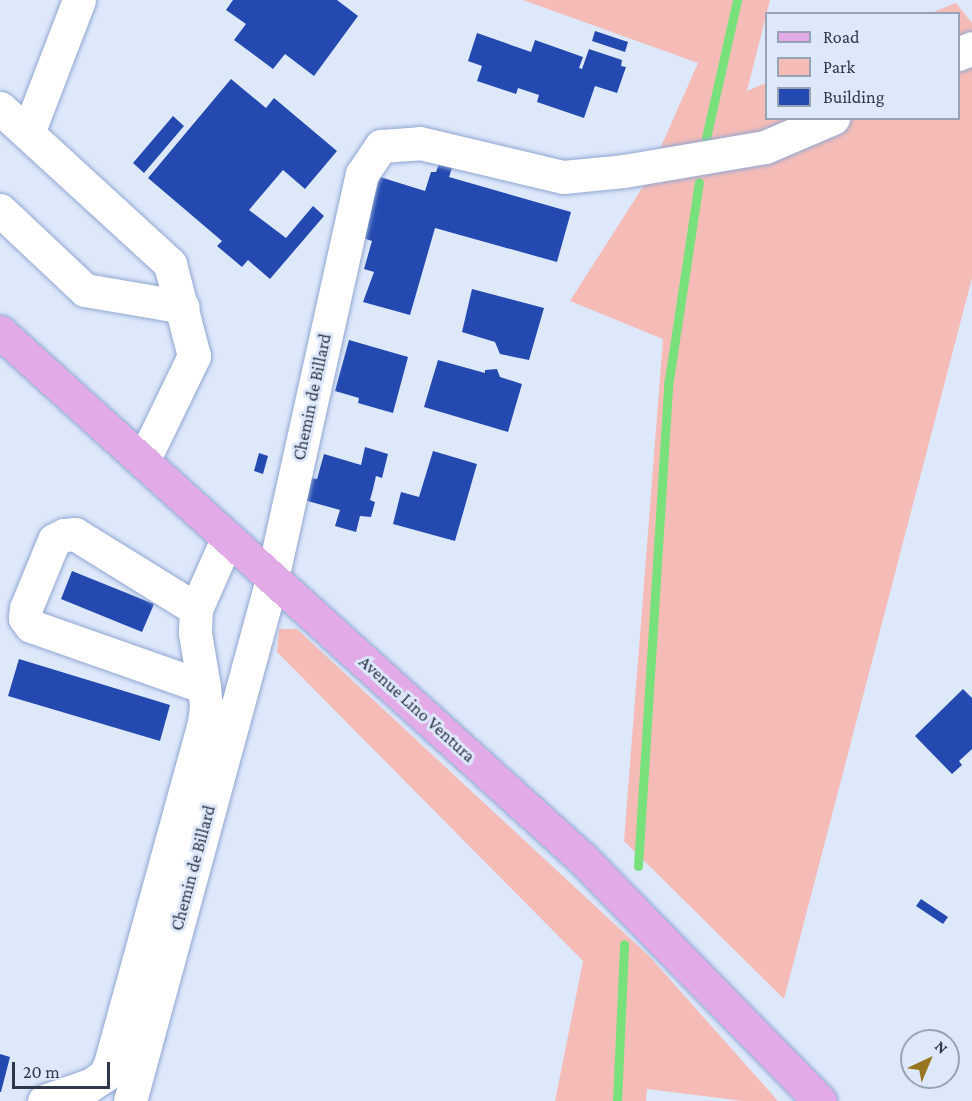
<!DOCTYPE html>
<style>
body{margin:0}
#map{position:relative;width:972px;height:1101px;overflow:hidden;background:#dee8fb;font-family:"Crimson Pro",serif}
div>[style]{position:absolute}
.green>*{inset:0;background:#f5bcb7}
.stream>*{height:9px;margin:-4.5px;padding:0 4.5px;transform-origin:4.5px;border-radius:4.5px;background:#78e17c}
.building>*{inset:0;background:#244ab1}
.roads{filter:drop-shadow(0 0 2px #90a6d2) drop-shadow(0 0 2px #90a6d2)}
.minor>*{height:33px;margin:-16.5px;padding:0 16.5px;transform-origin:16.5px;border-radius:16.5px;background:#fff}
.major>*{height:33px;margin:-16.5px;padding:0 16.5px;transform-origin:16.5px;border-radius:16.5px;background:#e3aae8}
span{translate:-50% -50%;white-space:nowrap;text-align:center;line-height:1.15;-webkit-text-stroke:6px #dee8fb;paint-order:stroke}
.street-label{font-size:18px;color:#2f384b}
.legend{position:absolute;left:765px;top:12px;width:195px;height:108px;box-sizing:border-box;background:#dee8fb;border:2px solid #98a2b5;margin:0;padding:8px 10px;list-style:none;font-size:18px;color:#2f384b}
.legend li{display:flex;align-items:center;gap:12px;height:30px}
.legend b{width:30px;border:2px solid #98a2b5}
.north{position:absolute;left:900px;top:1029px;width:60px;height:60px;box-sizing:border-box;background:#dee8fb;border:2px solid #98a2b5;border-radius:50%;rotate:44deg;font-size:16px;font-weight:700;line-height:24px;text-align:center;color:#2f384b}
.north::after{content:'';display:block;margin:auto;width:21px;height:27px;background:#98751f;clip-path:polygon(50% 0,100% 100%,50% 72%,0 100%)}
.scale{position:absolute;left:12px;top:1062px;width:98px;height:27px;box-sizing:border-box;border:3px solid #2f384b;border-top:0;padding-left:8px;font-size:18px;line-height:21px;white-space:nowrap;color:#2f384b;-webkit-text-stroke:4px #dee8fb;paint-order:stroke}
</style>
<div id="map">
<div class="green">
<div style="clip-path:polygon(523px 0,770px 0,747px 91px,766px 83px,766px 118px,958px 118px,958px 14px,931px 13px,956px 3px,972px 23px,972px 278px,784px 999px,624px 841px,663px 339px,570px 301px,644px 185px,698px 63px)"></div>
<div style="clip-path:polygon(279px 629px,297px 629px,650px 957px,778px 1101px,743px 1101px,647px 1089px,646px 1101px,555px 1101px,583px 961px,277px 652px)"></div>
</div>
<div class="stream">
<div style="left:706px;top:138px;width:141px;rotate:-77.3deg"></div>
<div style="left:638px;top:866px;width:487px;rotate:-86.4deg"></div>
<div style="left:669px;top:380px;width:200px;rotate:-81.4deg"></div>
<div style="left:617px;top:1101px;width:157px;rotate:-87.4deg"></div>
</div>
<div class="building">
<div style="clip-path:polygon(233px 0,337px 0,358px 16px,314px 76px,285px 54px,273px 69px,234px 40px,246px 24px,226px 10px)"></div>
<div style="clip-path:polygon(595px 31px,628px 42px,625px 52px,592px 41px)"></div>
<div style="clip-path:polygon(477px 33px,531px 52px,535px 40px,583px 57px,579px 68px,582px 69px,589px 49px,622px 60px,621px 66px,626px 67px,617px 93px,595px 86px,584px 118px,537px 102px,539px 95px,518px 88px,516px 94px,477px 81px,482px 66px,468px 61px)"></div>
<div style="clip-path:polygon(231px 79px,266px 108px,274px 98px,337px 151px,305px 189px,283px 170px,249px 210px,286px 238px,313px 206px,324px 216px,270px 279px,248px 260px,242px 267px,217px 246px,222px 241px,148px 178px)"></div>
<div style="clip-path:polygon(173px 116px,184px 126px,144px 173px,133px 163px)"></div>
<div style="clip-path:polygon(439px 164px,452px 168px,449px 177px,571px 212px,557px 262px,435px 228px,410px 315px,363px 302px,374px 272px,364px 269px,372px 241px,363px 238px,380px 177px,425px 191px,431px 172px,436px 172px)"></div>
<div style="clip-path:polygon(472px 289px,544px 308px,529px 360px,500px 354px,495px 342px,462px 332px)"></div>
<div style="clip-path:polygon(349px 340px,408px 357px,393px 413px,358px 403px,359px 398px,335px 391px)"></div>
<div style="clip-path:polygon(438px 360px,485px 373px,485px 370px,497px 369px,500px 377px,522px 384px,508px 432px,424px 407px)"></div>
<div style="clip-path:polygon(365px 447px,388px 454px,382px 478px,376px 476px,373px 489px,370px 500px,375px 502px,371px 517px,360px 516px,356px 532px,335px 526px,340px 510px,304px 500px,311px 478px,317px 479px,324px 454px,361px 465px)"></div>
<div style="clip-path:polygon(433px 451px,477px 464px,455px 541px,393px 524px,401px 492px,419px 497px)"></div>
<div style="clip-path:polygon(259px 453px,268px 456px,263px 474px,254px 471px)"></div>
<div style="clip-path:polygon(72px 571px,154px 604px,142px 632px,61px 599px)"></div>
<div style="clip-path:polygon(19px 659px,170px 705px,160px 741px,8px 696px)"></div>
<div style="clip-path:polygon(963px 689px,972px 698px,972px 749px,959px 761px,962px 765px,952px 774px,915px 736px)"></div>
<div style="clip-path:polygon(921px 899px,948px 917px,943px 924px,916px 906px)"></div>
<div style="clip-path:polygon(0 1054px,10px 1057px,1px 1092px,0 1092px)"></div>
</div>
<div class="roads">
<div class="minor">
<div style="left:958px;top:54px;width:15px;rotate:-23deg"></div>
<div style="left:0;top:108px;width:231px;rotate:42.5deg"></div>
<div style="left:170px;top:264px;width:95px;rotate:75.4deg"></div>
<div style="left:194px;top:356px;width:117px;rotate:115.9deg"></div>
<div style="left:28px;top:133px;width:142px;rotate:-69deg"></div>
<div style="left:0;top:210px;width:117px;rotate:43.3deg"></div>
<div style="left:85px;top:290px;width:99px;rotate:9.8deg"></div>
<div style="left:196px;top:609px;width:142px;rotate:-148.2deg"></div>
<div style="left:75px;top:534px;width:11px;rotate:175deg"></div>
<div style="left:64px;top:535px;width:11px;rotate:153deg"></div>
<div style="left:54px;top:540px;width:74px;rotate:112.4deg"></div>
<div style="left:26px;top:608px;width:10px;rotate:96deg"></div>
<div style="left:25px;top:618px;width:10px;rotate:53deg"></div>
<div style="left:31px;top:626px;width:183px;rotate:19.4deg"></div>
<div style="left:204px;top:687px;width:55px;rotate:-99.5deg"></div>
<div style="left:195px;top:633px;width:24px;rotate:-88deg"></div>
<div style="left:196px;top:609px;width:77px;rotate:-66.1deg"></div>
<div style="left:44px;top:1101px;width:49px;rotate:-19.2deg"></div>
<div style="left:90px;top:1085px;width:17px;rotate:-33deg"></div>
<div style="left:104px;top:1076px;width:13px;rotate:-63deg"></div>
<div style="left:110px;top:1064px;width:354px;rotate:-74.6deg"></div>
<div style="left:204px;top:723px;width:17px;rotate:-83deg"></div>
<div style="left:206px;top:706px;width:19px;rotate:-96deg"></div>
<div style="left:130px;top:1101px;width:541px;rotate:-74.78deg"></div>
<div style="left:272px;top:579px;width:415px;rotate:-77.5deg"></div>
<div style="left:362px;top:174px;width:34px;rotate:-56deg"></div>
<div style="left:381px;top:146px;width:39px;rotate:-4deg"></div>
<div style="left:420px;top:143px;width:147px;rotate:13.4deg"></div>
<div style="left:563px;top:177px;width:61px;rotate:-5.6deg"></div>
<div style="left:624px;top:171px;width:143px;rotate:-9.7deg"></div>
<div style="left:765px;top:147px;width:74px;rotate:-23.1deg"></div>
</div>
<div class="major">
<div style="left:0;top:332px;width:784px;rotate:42.11deg"></div>
<div style="left:582px;top:858px;width:340px;rotate:45.6deg"></div>
</div>
</div>
<div class="street-label">
<span style="left:312px;top:397px;rotate:-78deg">Chemin de Billard</span>
<span style="left:417px;top:709px;rotate:42deg">Avenue Lino Ventura</span>
<span style="left:193px;top:868px;rotate:-75deg">Chemin de Billard</span>
</div>
<ul class="legend">
<li><b style="height:8px;background:#e3aae8"></b>Road</li>
<li><b style="height:16px;background:#f5bcb7"></b>Park</li>
<li><b style="height:16px;background:#244ab1"></b>Building</li>
</ul>
<div class="north">N</div>
<div class="scale">20 m</div>
</div>
